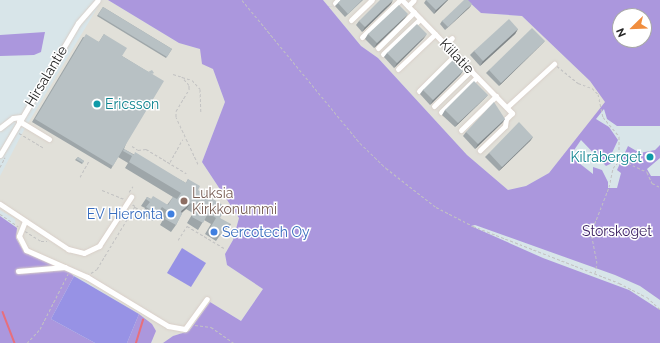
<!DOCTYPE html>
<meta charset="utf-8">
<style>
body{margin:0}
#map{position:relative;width:660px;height:343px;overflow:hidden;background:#d8e5e9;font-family:Raleway,sans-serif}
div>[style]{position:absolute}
.industrial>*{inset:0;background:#e1e0d9}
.green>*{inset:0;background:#ab97dd}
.pitch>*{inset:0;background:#9792e5}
.stream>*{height:1.5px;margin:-0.75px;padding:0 0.75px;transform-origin:0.75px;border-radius:0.75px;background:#e76f7c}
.path>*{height:1px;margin-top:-0.5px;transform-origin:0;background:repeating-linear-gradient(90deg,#c2c2c2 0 3px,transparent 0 5px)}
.roads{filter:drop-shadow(0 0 1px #d8cec7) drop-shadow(0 0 1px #d8cec7)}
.minor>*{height:5px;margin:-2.5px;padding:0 2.5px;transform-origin:2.5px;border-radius:2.5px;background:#fff}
.wall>*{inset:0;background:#9ea6a9}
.shaded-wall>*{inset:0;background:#818789}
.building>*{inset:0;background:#b8c1c4}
.dots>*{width:11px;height:11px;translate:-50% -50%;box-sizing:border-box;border:2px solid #fff;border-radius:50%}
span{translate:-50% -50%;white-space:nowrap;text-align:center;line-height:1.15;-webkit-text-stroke:3px #fff;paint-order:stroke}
.street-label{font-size:14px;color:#262626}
.culture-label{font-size:14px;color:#0d838f}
.left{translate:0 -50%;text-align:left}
.right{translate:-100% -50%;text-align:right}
.education-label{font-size:14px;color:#785e54}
.shop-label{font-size:14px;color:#366cbe}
.park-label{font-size:14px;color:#381c5e}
.north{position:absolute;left:612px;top:8px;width:40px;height:40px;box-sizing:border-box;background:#fff;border:1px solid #a8a8a8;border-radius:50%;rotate:247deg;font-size:11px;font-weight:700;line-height:16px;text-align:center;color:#262626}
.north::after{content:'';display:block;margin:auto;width:14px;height:18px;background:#f08d3e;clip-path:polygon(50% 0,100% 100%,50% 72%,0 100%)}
</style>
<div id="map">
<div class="industrial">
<div style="clip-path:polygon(102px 0,108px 0,179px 43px,200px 49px,213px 69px,225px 102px,202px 162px,239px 218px,233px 240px,225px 254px,227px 265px,263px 289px,241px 321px,210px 302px,189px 331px,173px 336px,163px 343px,151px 343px,153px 341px,139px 314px,68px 271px,24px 252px,16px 238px,15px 219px,0 210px,0 176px,24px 130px)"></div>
<div style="clip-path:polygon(323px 0,467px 0,481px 13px,522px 16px,590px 81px,606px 102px,549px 173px,526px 186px,508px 190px,467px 155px,378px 58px,361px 46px)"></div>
</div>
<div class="green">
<div style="clip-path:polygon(evenodd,108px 0,323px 0,361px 46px,378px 58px,467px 155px,508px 190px,526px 186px,549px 173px,605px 102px,590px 81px,522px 16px,481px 13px,467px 0,660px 0,660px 126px,617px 126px,607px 119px,604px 109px,596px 119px,609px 127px,618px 140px,611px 155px,614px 162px,606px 166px,581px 140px,570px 156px,593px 174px,593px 167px,602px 170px,608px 182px,608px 188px,617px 188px,621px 173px,617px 170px,628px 146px,640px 153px,655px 150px,660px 145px,660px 158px,647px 169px,651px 176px,660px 176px,660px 300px,640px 286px,615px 275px,475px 225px,471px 226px,543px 258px,629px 290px,660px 310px,660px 343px,163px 343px,173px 336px,189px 331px,210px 302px,241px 321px,263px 289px,227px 265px,225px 254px,233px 240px,239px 218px,202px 162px,225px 102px,213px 69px,202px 64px,200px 49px,179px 43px,108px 0,620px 16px,644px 16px,644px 40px,620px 40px,620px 16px)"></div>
<div style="clip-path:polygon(45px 32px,41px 52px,34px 55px,0 56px,0 35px)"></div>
<div style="clip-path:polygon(0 216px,17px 228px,16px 238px,24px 252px,68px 271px,74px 276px,51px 319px,95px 343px,0 343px)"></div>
<div style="clip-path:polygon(139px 314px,152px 324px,156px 331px,151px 343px,127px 343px)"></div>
</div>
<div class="pitch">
<div style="clip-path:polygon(182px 248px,206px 263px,191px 287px,167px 273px)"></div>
<div style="clip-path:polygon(74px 276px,139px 314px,127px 343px,95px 343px,51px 319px)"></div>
</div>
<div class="stream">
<div style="left:3px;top:312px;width:33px;rotate:69deg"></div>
<div style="left:136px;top:343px;width:24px;rotate:-73deg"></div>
</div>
<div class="path">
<div style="left:242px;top:0;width:185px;rotate:50.5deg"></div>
<div style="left:360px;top:143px;width:36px;rotate:44deg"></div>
<div style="left:386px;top:168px;width:63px;rotate:38deg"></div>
<div style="left:436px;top:207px;width:42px;rotate:27.2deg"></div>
<div style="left:473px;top:226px;width:157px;rotate:21.3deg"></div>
<div style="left:619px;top:283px;width:31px;rotate:27deg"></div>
<div style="left:647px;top:297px;width:18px;rotate:43deg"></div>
<div style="left:557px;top:66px;width:27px;rotate:39deg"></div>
<div style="left:578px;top:83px;width:15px;rotate:20deg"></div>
<div style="left:592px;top:88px;width:8px;rotate:45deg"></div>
<div style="left:598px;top:94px;width:24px;rotate:78deg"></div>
<div style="left:603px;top:117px;width:25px;rotate:50deg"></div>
<div style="left:619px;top:136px;width:25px;rotate:90deg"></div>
<div style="left:173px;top:74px;width:9px;rotate:18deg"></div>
<div style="left:19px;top:133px;width:29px;rotate:31deg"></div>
<div style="left:132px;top:146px;width:7px;rotate:34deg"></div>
<div style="left:138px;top:150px;width:8px;rotate:-7deg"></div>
<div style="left:146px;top:149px;width:47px;rotate:31deg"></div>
<div style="left:170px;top:162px;width:26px;rotate:-61deg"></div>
<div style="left:198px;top:164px;width:52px;rotate:-115.1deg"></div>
<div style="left:176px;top:117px;width:6px;rotate:-90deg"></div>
<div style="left:176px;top:111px;width:26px;rotate:-59deg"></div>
<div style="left:189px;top:89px;width:4px;rotate:-90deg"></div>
<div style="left:189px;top:85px;width:11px;rotate:-131deg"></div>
<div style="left:182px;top:77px;width:10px;rotate:17deg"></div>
<div style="left:192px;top:80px;width:12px;rotate:48deg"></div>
<div style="left:200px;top:89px;width:23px;rotate:88deg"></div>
<div style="left:0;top:167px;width:11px;rotate:-63deg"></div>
<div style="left:80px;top:177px;width:18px;rotate:-61deg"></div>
<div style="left:102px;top:190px;width:24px;rotate:22deg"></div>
<div style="left:129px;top:192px;width:7px;rotate:-56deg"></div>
<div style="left:135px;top:207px;width:8px;rotate:30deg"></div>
<div style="left:142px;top:211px;width:4px;rotate:117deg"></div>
<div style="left:0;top:214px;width:22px;rotate:34deg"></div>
<div style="left:25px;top:231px;width:19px;rotate:32deg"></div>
<div style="left:41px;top:241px;width:6px"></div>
<div style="left:178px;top:240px;width:17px;rotate:-57deg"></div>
<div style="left:187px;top:226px;width:43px;rotate:30.7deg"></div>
<div style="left:91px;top:273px;width:7px;rotate:-34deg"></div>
<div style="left:97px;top:269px;width:74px;rotate:-58.9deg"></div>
<div style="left:135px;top:206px;width:4px;rotate:-146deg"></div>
<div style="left:595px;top:273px;width:10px;rotate:-79deg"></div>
<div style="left:597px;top:263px;width:31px;rotate:-101deg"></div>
<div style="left:591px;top:233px;width:49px;rotate:-68.6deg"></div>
<div style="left:609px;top:187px;width:19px;rotate:-78deg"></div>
<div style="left:613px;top:168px;width:8px;rotate:-50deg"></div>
<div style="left:618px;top:162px;width:10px;rotate:6deg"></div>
<div style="left:628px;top:163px;width:21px;rotate:25deg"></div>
<div style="left:647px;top:172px;width:12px;rotate:66deg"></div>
<div style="left:652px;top:183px;width:9px;rotate:27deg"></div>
<div style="left:195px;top:325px;width:16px;rotate:7deg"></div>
<div style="left:211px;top:327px;width:28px;rotate:35deg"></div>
<div style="left:27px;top:343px;width:19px;rotate:-47deg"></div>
<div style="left:40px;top:329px;width:62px;rotate:-63deg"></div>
</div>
<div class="roads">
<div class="minor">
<div style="left:402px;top:0;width:158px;rotate:45.8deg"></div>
<div style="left:512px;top:113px;width:8px;rotate:135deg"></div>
<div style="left:506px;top:119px;width:7px;rotate:98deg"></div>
<div style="left:505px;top:126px;width:35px;rotate:136deg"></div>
<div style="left:335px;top:3px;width:4px;rotate:-45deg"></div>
<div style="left:408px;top:6px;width:8px;rotate:-45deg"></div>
<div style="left:351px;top:20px;width:29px;rotate:-44deg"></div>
<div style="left:362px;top:37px;width:53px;rotate:-44.2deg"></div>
<div style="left:445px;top:44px;width:9px;rotate:-41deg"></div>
<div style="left:378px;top:48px;width:51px;rotate:-45deg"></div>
<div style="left:383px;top:54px;width:51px;rotate:-43.4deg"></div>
<div style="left:398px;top:69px;width:51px;rotate:-43.4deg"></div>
<div style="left:419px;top:91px;width:51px;rotate:-45deg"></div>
<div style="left:434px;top:106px;width:52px;rotate:-44.2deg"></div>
<div style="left:507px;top:107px;width:64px;rotate:-42.5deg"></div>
<div style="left:441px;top:112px;width:50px;rotate:-44.2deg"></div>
<div style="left:19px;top:121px;width:35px;rotate:31deg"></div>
<div style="left:0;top:128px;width:16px;rotate:-38deg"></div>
<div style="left:13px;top:118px;width:8px;rotate:-7deg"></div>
<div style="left:461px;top:130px;width:49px;rotate:-44.2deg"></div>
<div style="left:0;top:155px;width:153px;rotate:-59.4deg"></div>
<div style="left:78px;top:23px;width:30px;rotate:-49deg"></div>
<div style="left:0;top:204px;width:82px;rotate:33.5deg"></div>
<div style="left:68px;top:249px;width:16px;rotate:14deg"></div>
<div style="left:84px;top:253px;width:17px;rotate:-25deg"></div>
<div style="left:99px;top:246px;width:59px;rotate:-56.9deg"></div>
<div style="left:25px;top:221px;width:16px;rotate:112deg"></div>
<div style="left:19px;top:236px;width:16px;rotate:63deg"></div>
<div style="left:26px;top:250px;width:67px;rotate:23.9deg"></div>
<div style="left:87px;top:277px;width:95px;rotate:31.2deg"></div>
<div style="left:168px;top:326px;width:17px;rotate:10deg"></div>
<div style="left:185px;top:329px;width:37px;rotate:-54deg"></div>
<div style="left:18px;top:271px;width:47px;rotate:-4.9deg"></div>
</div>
</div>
<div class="wall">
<div style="clip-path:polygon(341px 0,363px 0,345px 17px,335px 6px)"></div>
<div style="clip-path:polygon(426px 0,448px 0,434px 14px,424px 3px)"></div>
<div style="clip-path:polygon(391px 4px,362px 32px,356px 25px,359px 21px)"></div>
<div style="clip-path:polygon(103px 7px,172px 49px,166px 58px,97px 16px)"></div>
<div style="clip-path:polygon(470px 7px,445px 30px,440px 24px,442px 21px)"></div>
<div style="clip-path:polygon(405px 18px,374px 48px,365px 39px,368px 34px)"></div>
<div style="clip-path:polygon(518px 29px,515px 34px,480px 66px,470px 55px,474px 51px)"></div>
<div style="clip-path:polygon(104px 34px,122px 56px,153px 75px,124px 149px,186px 183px,188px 179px,220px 218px,226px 230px,223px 231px,216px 241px,205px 234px,211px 224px,204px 220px,198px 230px,187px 223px,193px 213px,186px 209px,182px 213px,176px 225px,171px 232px,160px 225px,164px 218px,157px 214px,153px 221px,142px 214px,145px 208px,141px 206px,147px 197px,151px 199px,167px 205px,173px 197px,125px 168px,128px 163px,118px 157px,111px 169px,32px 122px,83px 37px,99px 42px)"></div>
<div style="clip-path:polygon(424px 38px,394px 68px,384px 57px,387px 53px)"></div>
<div style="clip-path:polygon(545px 41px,542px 44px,499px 86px,486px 73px,489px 70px)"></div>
<div style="clip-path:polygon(463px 71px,460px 75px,430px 105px,420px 94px,423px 90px)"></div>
<div style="clip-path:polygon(488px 95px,484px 99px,455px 127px,442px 115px,445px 110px)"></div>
<div style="clip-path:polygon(505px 119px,502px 123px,475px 149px,463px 136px,466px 132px)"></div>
<div style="clip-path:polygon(533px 137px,530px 141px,499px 171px,485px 157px,489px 153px)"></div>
<div style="clip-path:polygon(78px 157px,84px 161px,82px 164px,75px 160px)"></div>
</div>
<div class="shaded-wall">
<div style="clip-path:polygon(393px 0,391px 4px,362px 32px,365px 27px)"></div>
<div style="clip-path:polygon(447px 0,448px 0,434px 14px,436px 10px)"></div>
<div style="clip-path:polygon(472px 4px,470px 7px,445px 30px,448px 27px)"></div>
<div style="clip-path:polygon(408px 14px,405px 18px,374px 48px,377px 43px)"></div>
<div style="clip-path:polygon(518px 29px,515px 34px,480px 66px,483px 61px)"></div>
<div style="clip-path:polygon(427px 34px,424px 38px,394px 68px,397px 63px)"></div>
<div style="clip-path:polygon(545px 41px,542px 44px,499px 86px,501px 83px)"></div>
<div style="clip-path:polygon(463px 71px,460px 75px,430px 105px,433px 100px)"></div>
<div style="clip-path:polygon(488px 95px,484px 99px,455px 127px,458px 123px)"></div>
<div style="clip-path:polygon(505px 119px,502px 123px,475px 149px,478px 144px)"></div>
<div style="clip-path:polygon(533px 137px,530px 141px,499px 171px,502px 167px)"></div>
<div style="clip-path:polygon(191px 203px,186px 209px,176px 217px,181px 211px)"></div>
<div style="clip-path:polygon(231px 224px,226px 230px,222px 231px,227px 225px)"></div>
</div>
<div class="building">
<div style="clip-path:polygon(341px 0,362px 0,348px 14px,338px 3px)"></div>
<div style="clip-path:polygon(380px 0,393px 0,365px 27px,359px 21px)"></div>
<div style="clip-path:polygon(426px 0,447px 0,436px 10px)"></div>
<div style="clip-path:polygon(464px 0,468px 0,472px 4px,448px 27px,442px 21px)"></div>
<div style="clip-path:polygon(399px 5px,408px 14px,377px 43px,368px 34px)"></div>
<div style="clip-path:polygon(103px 7px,172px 49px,167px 57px,98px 15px)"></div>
<div style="clip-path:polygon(509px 19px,518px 29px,483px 61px,474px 51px)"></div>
<div style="clip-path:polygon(417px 24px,427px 34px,397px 63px,387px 53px)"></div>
<div style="clip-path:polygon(532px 28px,545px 41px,501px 83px,489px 70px)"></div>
<div style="clip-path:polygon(86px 34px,99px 42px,104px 34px,127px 48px,122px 56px,164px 81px,113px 166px,35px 119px)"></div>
<div style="clip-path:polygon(453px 60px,463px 71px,433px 100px,423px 90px)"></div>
<div style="clip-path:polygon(152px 70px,154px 73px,152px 74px,148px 72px)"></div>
<div style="clip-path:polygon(474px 81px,488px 95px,458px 123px,445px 110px)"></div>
<div style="clip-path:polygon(494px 102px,505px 119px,478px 144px,466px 132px)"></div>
<div style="clip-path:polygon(519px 122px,533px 137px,502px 167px,489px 153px)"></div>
<div style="clip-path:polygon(124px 149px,134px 155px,135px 152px,186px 183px,188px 179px,200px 186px,198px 190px,226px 207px,220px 218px,231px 224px,227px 225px,221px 235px,210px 228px,216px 218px,208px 213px,203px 223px,192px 217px,198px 207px,191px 203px,181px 211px,182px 214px,176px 225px,165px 219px,169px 212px,162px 207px,157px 214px,146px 207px,150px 202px,146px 199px,147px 197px,151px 199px,153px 196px,168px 205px,173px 197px,177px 199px,181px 193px,129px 162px,132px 156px,123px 151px)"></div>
<div style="clip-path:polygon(78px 157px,84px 161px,83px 163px,76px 159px)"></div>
</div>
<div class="dots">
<div style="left:97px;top:104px;background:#0f9aa8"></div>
<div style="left:650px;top:157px;background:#0f9aa8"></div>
<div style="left:184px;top:201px;background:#8d6e63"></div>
<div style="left:171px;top:214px;background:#3f7fe0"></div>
<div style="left:214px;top:232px;background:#3f7fe0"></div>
</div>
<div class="street-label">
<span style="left:457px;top:56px;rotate:46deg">Kiilatie</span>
<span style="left:46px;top:76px;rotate:-59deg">Hirsalantie</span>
</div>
<div class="culture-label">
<span class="left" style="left:105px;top:104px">Ericsson</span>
<span class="right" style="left:642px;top:157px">Kilråberget</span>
</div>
<div class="education-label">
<span class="left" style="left:192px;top:201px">Luksia<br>Kirkkonummi</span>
</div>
<div class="shop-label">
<span class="right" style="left:163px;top:214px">EV Hieronta</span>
<span class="left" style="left:222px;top:232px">Sercotech Oy</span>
</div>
<div class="park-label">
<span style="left:617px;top:231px">Storskoget</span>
</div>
<div class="north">N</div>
</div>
